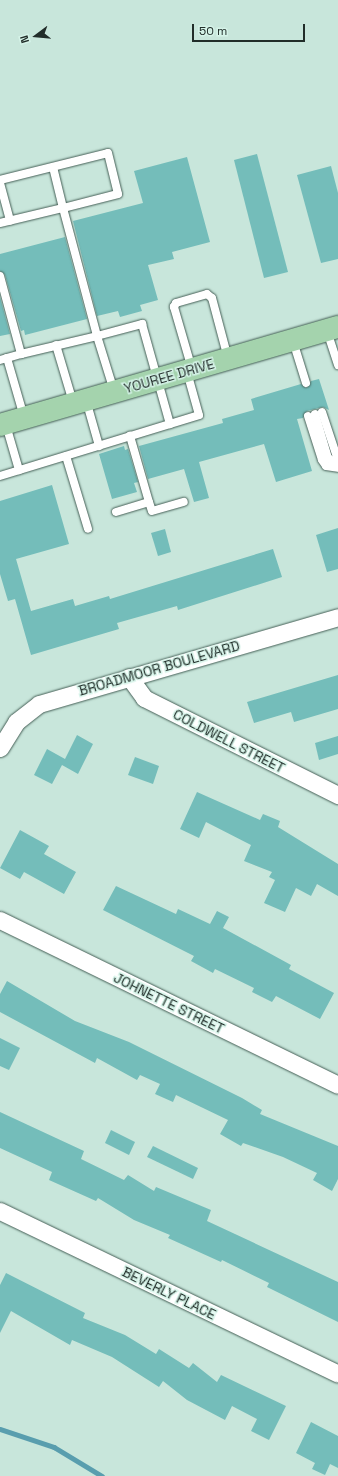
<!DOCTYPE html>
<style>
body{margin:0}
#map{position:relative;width:338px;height:1476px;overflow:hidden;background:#c8e6db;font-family:"Space Grotesk",sans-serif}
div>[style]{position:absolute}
.stream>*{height:4.5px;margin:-2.25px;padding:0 2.25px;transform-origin:2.25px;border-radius:2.25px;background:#599eae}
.building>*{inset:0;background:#74bdba}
.roads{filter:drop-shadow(0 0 1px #455f56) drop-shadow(0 0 1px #455f56)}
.lane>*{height:8px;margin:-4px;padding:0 4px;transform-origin:4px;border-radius:4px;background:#fff}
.street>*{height:17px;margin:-8.5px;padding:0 8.5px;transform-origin:8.5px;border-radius:8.5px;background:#fff}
.primary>*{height:22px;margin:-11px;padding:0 11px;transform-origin:11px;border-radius:11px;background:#a4d3ad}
span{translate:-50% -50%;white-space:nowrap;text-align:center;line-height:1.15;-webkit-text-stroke:3px #d5f3e8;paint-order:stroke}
.street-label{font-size:14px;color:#212d29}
.north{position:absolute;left:16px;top:16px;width:40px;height:40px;-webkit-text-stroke:3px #d5f3e8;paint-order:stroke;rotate:254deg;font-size:11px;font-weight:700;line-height:16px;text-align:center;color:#212d29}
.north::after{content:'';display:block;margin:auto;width:14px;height:18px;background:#212d29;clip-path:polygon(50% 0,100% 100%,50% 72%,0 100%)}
.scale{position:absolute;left:192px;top:24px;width:113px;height:18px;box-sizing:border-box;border:2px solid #212d29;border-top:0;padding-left:5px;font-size:12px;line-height:14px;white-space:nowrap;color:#212d29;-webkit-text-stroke:3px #d5f3e8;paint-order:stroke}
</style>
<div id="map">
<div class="stream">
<div style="left:0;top:1429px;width:57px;rotate:18.4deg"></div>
<div style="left:54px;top:1447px;width:56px;rotate:31.1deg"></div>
</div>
<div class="building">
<div style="clip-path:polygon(257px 154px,288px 272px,264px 278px,234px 160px)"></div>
<div style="clip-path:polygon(187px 157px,210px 242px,172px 252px,174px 259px,148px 265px,158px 300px,140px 305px,142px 311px,120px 317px,118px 311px,97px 316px,73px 221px,143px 203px,134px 171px)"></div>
<div style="clip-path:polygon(331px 166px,338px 193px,338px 259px,321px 263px,297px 175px)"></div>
<div style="clip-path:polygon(65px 237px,87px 319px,25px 335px,24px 330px,21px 331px,5px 275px,0 271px,0 254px)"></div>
<div style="clip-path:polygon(0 297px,10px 334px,0 336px)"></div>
<div style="clip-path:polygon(319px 379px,329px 410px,323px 407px,307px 411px,303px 418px,297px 419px,312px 471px,276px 482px,264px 444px,199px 462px,209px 498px,194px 502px,184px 469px,148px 479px,139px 446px,223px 423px,222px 419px,254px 410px,251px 399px,301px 384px,307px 388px,311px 381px)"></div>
<div style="clip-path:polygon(124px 446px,125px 450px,128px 449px,138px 482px,134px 483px,137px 492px,112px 499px,99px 454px)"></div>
<div style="clip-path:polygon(52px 485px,69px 544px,16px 559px,31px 611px,73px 599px,75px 606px,109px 596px,110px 599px,273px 549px,282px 577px,178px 610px,177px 606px,117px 623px,119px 629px,31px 655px,15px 599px,8px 601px,0 574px,0 501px)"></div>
<div style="clip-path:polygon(338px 528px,338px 569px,327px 572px,316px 535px)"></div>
<div style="clip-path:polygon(165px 529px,171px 552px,158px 556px,151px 533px)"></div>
<div style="clip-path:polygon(338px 675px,338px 709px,294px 722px,291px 712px,254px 723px,247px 702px)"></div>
<div style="clip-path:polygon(77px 735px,93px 744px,78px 774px,62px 765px,52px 784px,34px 775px,47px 749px,65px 759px)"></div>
<div style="clip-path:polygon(338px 736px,338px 754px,319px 760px,315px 743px)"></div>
<div style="clip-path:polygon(135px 757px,159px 766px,153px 784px,128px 775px)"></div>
<div style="clip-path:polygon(197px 792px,260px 820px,263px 814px,280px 821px,278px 827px,338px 864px,338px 896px,317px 884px,311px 896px,296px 888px,285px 912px,264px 903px,275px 880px,269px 877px,272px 872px,244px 861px,251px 845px,206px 822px,199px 838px,180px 829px)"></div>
<div style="clip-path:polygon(20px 830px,49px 846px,44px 854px,76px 872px,64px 894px,24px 872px,20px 879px,0 868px)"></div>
<div style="clip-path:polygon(116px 886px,176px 914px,178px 909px,210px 924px,217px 911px,229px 917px,223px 928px,291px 965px,289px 969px,334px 993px,320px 1019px,276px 996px,272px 1002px,252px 992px,254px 988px,215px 969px,213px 973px,191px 961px,194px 956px,103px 910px)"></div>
<div style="clip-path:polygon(7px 981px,75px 1021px,129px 1042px,242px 1098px,262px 1110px,260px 1114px,338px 1146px,338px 1179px,332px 1191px,313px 1180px,317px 1173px,283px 1157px,243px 1143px,241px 1146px,220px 1134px,228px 1120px,176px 1095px,173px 1102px,155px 1094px,160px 1084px,140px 1075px,137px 1080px,97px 1058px,95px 1063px,0 1012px,0 994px)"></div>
<div style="clip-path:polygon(0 1038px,20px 1048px,9px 1070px,0 1066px)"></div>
<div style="clip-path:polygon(0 1112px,84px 1151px,81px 1159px,124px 1180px,128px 1175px,154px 1191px,156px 1187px,211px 1210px,207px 1221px,338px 1282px,338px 1322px,267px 1287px,269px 1283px,222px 1260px,221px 1262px,168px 1238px,170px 1235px,134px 1220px,98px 1198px,96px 1201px,49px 1180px,52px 1172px,0 1148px)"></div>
<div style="clip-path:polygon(111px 1130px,135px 1142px,129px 1155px,105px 1143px)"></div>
<div style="clip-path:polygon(153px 1146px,198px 1168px,193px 1179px,147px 1157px)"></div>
<div style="clip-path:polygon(6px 1273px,85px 1313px,83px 1318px,125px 1335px,156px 1354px,159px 1349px,189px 1368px,193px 1363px,217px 1382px,221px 1375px,286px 1406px,269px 1440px,251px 1431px,257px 1419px,232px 1406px,225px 1420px,187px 1400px,163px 1381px,159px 1387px,112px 1357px,72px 1340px,70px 1345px,11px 1311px,0 1333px,0 1285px)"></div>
<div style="clip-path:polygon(311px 1422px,338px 1436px,338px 1468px,330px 1464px,325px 1475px,312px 1469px,315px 1463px,296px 1453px)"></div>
</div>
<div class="roads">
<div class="lane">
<div style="left:0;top:180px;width:111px;rotate:-14deg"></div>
<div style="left:108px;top:153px;width:42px;rotate:76.3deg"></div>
<div style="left:118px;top:194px;width:57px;rotate:165.7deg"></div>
<div style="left:63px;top:208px;width:42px;rotate:-103.7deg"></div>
<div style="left:0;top:183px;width:39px;rotate:75deg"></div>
<div style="left:0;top:223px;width:65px;rotate:-13.4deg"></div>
<div style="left:63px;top:208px;width:132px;rotate:75.1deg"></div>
<div style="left:97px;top:336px;width:47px;rotate:-14.9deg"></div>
<div style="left:142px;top:324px;width:104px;rotate:74.4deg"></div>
<div style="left:0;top:276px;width:81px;rotate:74.9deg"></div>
<div style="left:21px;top:354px;width:15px;rotate:164deg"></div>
<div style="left:327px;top:331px;width:36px;rotate:72deg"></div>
<div style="left:293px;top:341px;width:44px;rotate:72.8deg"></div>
<div style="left:56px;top:345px;width:59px;rotate:73.4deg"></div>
<div style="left:21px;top:354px;width:78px;rotate:-13.3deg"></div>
<div style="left:97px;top:336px;width:58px;rotate:72.8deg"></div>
<div style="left:0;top:360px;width:7px;rotate:-16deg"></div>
<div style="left:7px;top:358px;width:61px;rotate:73.9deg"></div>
<div style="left:192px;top:369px;width:65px;rotate:-106.2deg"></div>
<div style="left:174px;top:307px;width:4px;rotate:-63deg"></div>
<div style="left:176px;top:303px;width:32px;rotate:-16deg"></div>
<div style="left:207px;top:294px;width:6px;rotate:39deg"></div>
<div style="left:212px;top:298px;width:62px;rotate:75.1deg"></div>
<div style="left:86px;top:400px;width:48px;rotate:74.2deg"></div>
<div style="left:322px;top:412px;width:51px;rotate:71.6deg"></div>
<div style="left:315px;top:414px;width:46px;rotate:73.5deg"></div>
<div style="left:328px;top:458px;width:12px;rotate:31deg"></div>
<div style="left:308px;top:416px;width:46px;rotate:72.3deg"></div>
<div style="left:322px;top:460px;width:7px;rotate:56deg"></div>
<div style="left:326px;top:466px;width:12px;rotate:9deg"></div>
<div style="left:6px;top:425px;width:47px;rotate:73.9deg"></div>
<div style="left:66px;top:456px;width:76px;rotate:73.2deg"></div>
<div style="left:0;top:476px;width:208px;rotate:-17deg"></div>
<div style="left:199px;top:415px;width:45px;rotate:-105.6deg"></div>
<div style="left:149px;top:502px;width:9px;rotate:72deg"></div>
<div style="left:152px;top:511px;width:33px;rotate:-16deg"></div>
<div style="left:116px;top:512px;width:34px;rotate:-17deg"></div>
<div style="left:149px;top:502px;width:69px;rotate:-106.1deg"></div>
</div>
<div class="street">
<div style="left:129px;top:677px;width:26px;rotate:54deg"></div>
<div style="left:144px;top:698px;width:217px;rotate:26.6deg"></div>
<div style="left:0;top:748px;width:31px;rotate:-58deg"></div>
<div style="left:16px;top:722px;width:29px;rotate:-38deg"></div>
<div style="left:39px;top:704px;width:311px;rotate:-16.2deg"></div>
<div style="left:0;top:920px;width:376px;rotate:26deg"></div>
<div style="left:0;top:1211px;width:375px;rotate:25.7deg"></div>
</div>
<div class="primary">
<div style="left:0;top:425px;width:352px;rotate:-16.2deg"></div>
</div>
</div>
<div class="street-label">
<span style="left:169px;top:376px;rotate:-16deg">YOUREE DRIVE</span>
<span style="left:159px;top:668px;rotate:-16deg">BROADMOOR BOULEVARD</span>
<span style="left:229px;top:741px;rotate:27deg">COLDWELL STREET</span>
<span style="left:169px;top:1003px;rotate:26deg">JOHNETTE STREET</span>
<span style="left:169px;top:1293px;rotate:26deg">BEVERLY PLACE</span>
</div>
<div class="north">N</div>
<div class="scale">50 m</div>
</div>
